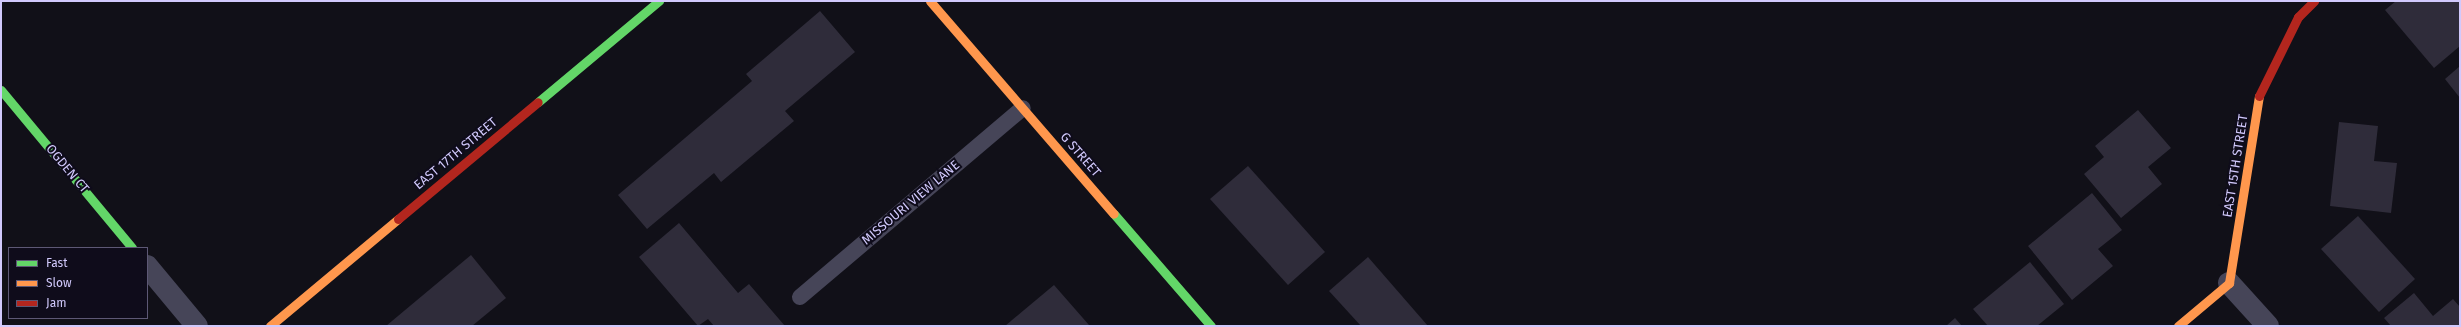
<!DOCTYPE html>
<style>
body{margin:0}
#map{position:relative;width:2461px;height:327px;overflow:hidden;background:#111018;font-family:"Fira Sans",sans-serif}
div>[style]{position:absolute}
.building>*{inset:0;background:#2f2c3a}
.lane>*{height:16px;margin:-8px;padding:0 8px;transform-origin:8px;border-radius:8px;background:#464558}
.street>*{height:22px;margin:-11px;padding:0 11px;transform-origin:11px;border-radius:11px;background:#464558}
.fast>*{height:9px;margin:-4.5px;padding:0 4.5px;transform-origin:4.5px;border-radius:4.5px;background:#63d668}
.slow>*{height:9px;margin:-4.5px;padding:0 4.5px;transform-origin:4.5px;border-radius:4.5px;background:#ff974d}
.jam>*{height:9px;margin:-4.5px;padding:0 4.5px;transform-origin:4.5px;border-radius:4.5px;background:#b3261e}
span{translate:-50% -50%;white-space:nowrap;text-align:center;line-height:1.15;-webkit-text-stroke:4px #0f0c1b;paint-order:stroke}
.street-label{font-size:13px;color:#d1c9fc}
.frame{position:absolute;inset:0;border:2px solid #d1c9fc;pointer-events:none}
.legend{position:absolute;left:8px;top:247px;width:140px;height:72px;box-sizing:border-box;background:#0f0c1b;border:1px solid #5d5875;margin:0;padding:5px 7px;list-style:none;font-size:12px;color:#d1c9fc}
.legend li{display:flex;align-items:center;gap:8px;height:20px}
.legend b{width:20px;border:1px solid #5d5875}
</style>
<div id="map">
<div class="building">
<div style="clip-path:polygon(2396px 1px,2460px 1px,2460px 46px,2434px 68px,2385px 10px)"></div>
<div style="clip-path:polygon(820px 11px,855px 52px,785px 111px,794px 121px,721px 182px,714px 173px,647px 229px,618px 195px,752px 81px,746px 74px)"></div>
<div style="clip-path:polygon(2460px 66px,2460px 98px,2445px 79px)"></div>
<div style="clip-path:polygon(2138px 110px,2171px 148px,2148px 167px,2162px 184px,2121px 218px,2084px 174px,2104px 157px,2095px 146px)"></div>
<div style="clip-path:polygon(2339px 122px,2378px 126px,2374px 161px,2397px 163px,2391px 213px,2330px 206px)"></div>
<div style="clip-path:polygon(1248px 166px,1325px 252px,1288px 285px,1210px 199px)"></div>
<div style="clip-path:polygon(2092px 193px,2122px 230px,2098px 249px,2113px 266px,2072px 300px,2028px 246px)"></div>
<div style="clip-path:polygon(2358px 216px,2415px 279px,2379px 312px,2321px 249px)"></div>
<div style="clip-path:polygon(679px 223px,738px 293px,749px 284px,785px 326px,714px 326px,708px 319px,698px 326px,639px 257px)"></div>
<div style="clip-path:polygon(471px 255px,506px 298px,472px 326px,386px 326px)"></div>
<div style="clip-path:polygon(1368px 257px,1428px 326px,1361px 326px,1329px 291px)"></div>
<div style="clip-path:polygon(2030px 262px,2064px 304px,2037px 326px,1988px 326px,1973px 309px)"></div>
<div style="clip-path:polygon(1054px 285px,1089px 325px,1005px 326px)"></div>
<div style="clip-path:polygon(2414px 293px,2433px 316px,2453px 299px,2460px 307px,2460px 326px,2391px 326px,2384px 318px)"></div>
<div style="clip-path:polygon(1955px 318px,1962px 326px,1946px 326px)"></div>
</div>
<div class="lane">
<div style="left:800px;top:297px;width:292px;rotate:-40.3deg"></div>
</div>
<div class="street">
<div style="left:147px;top:266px;width:78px;rotate:50.2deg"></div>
<div style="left:2229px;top:283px;width:58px;rotate:47.8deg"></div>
</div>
<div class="fast">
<div style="left:1px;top:90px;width:205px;rotate:50.3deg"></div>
<div style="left:538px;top:102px;width:158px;rotate:-39.9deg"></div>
<div style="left:1114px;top:214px;width:148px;rotate:49.1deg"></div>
</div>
<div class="slow">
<div style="left:930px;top:1px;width:281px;rotate:49.2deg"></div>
<div style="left:270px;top:326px;width:167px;rotate:-39.9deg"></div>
<div style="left:2178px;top:326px;width:67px;rotate:-40.1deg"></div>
<div style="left:2229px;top:283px;width:189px;rotate:-80.9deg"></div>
</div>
<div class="jam">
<div style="left:2259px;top:96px;width:88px;rotate:-63.7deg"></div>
<div style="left:2298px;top:17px;width:23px;rotate:-45deg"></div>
<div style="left:398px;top:219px;width:182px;rotate:-39.9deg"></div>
</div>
<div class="street-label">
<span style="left:456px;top:154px;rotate:-40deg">EAST 17TH STREET</span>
<span style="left:1080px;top:155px;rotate:49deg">G STREET</span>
<span style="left:2236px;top:166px;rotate:-81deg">EAST 15TH STREET</span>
<span style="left:67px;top:169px;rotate:50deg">OGDEN CT</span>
<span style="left:911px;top:203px;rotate:-40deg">MISSOURI VIEW LANE</span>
</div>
<div class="frame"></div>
<ul class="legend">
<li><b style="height:5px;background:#63d668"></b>Fast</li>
<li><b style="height:5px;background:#ff974d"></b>Slow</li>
<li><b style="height:5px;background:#b3261e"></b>Jam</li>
</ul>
</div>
